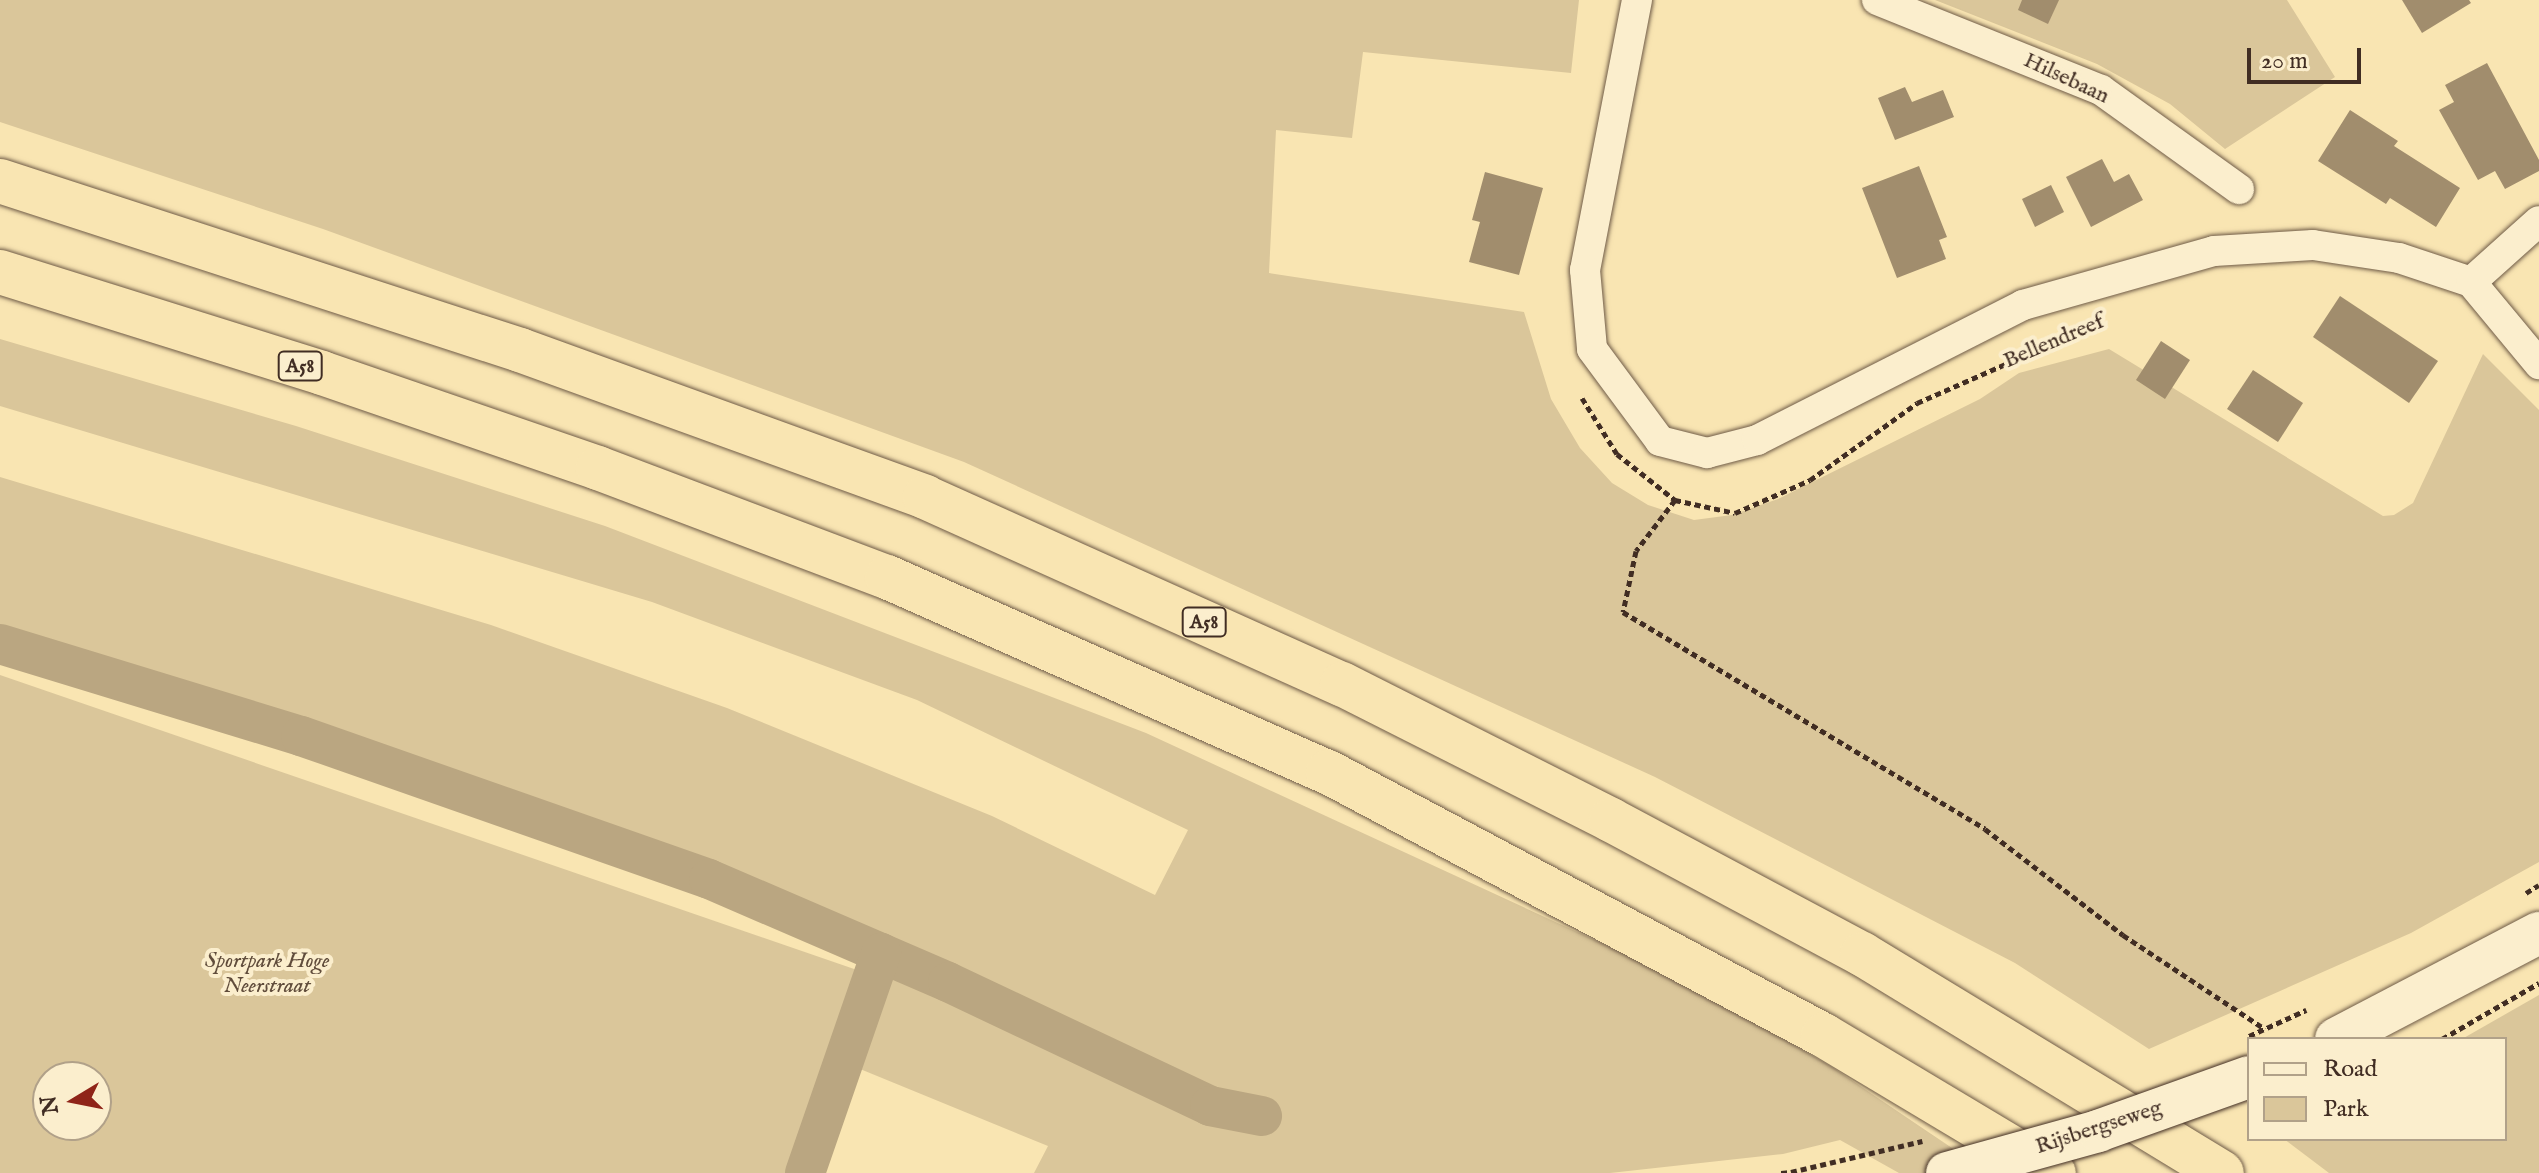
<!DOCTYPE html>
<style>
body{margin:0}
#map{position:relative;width:2539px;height:1173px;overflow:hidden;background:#f9e5b2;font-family:"IM FELL English",serif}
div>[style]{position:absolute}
.green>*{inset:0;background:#dac69a}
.canal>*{height:40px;margin:-20px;padding:0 20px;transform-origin:20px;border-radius:20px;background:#baa681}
.building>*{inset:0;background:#a18d6d}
.path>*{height:5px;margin-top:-2.5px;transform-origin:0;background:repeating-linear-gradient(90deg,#412d23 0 6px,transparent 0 10px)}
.roads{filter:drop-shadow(0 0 2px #6f5b47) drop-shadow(0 0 2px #6f5b47)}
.street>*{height:30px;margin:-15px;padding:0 15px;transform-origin:15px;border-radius:15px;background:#fbeecd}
.secondary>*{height:42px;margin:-21px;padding:0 21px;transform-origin:21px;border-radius:21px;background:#fbeecd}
.highway>*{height:44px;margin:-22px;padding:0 22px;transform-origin:22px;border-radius:22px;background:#f9e5b2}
.path-bridge>*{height:5px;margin-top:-2.5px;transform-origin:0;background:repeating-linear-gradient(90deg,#412d23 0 6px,transparent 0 10px)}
.bridges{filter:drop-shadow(0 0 2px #412d23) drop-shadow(0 0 2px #412d23)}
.secondary-bridge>*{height:42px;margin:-21px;padding:0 21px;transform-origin:21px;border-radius:21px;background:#fbeecd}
span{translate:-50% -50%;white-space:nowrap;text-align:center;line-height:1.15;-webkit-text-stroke:8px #fbeecd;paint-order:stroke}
.shield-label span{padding:2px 6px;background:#fbeecd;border:2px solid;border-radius:6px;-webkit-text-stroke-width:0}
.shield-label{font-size:20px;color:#412d23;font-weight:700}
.street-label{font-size:22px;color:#412d23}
.park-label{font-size:22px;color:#604c3b;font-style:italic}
.legend{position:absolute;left:2247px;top:1037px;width:260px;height:104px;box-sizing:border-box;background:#fbeecd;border:2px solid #b1a189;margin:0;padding:10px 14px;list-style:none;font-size:24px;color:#412d23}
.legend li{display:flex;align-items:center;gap:16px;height:40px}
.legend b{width:40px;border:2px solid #b1a189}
.north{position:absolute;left:32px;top:1061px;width:80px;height:80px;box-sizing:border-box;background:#fbeecd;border:2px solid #b1a189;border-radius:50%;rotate:260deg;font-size:22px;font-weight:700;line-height:32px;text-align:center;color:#412d23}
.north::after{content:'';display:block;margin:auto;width:28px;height:36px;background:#8f2418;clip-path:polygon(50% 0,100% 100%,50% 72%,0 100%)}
.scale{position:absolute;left:2247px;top:48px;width:114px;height:36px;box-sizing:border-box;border:4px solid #412d23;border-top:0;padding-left:10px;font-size:24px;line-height:28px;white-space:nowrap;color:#412d23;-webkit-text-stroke:6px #fbeecd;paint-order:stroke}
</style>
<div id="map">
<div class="green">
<div style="clip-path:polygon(0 0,1579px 0,1571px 73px,1363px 52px,1352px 138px,1276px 130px,1269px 273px,1524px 312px,1551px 399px,1580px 448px,1612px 483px,1648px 505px,1694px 520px,1732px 515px,1778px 499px,1980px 399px,2019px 373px,2109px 349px,2383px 516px,2394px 515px,2413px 503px,2483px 354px,2539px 410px,2539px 862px,2411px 933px,2149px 1049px,2015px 963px,1655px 777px,964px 462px,323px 229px,0 122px)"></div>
<div style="clip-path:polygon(1935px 0,2287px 0,2335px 77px,2225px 149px,2170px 104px,2097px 64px)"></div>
<div style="clip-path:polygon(0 339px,296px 426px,605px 526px,1146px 733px,1677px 978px,1832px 1067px,1989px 1173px,1899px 1173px,1840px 1140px,1783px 1154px,1610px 1173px,1034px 1173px,1048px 1146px,843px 1062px,884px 941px,302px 725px,0 634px,0 477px,491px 625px,727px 708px,992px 816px,1155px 895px,1188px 830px,917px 700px,652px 602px,0 406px)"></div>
<div style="clip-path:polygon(evenodd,0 675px,857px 970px,789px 1173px,0 1173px,0 675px,48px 1077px,96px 1077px,96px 1125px,48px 1125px,48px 1077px)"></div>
<div style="clip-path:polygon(2539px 995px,2539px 1173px,2329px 1173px,2284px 1139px,2505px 1139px,2505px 1039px,2462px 1039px)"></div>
</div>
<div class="canal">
<div style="left:0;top:644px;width:315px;rotate:17deg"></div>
<div style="left:301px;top:736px;width:432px;rotate:19.3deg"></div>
<div style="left:709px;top:879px;width:260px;rotate:23.3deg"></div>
<div style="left:948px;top:982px;width:290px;rotate:25.3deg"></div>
<div style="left:1210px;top:1106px;width:53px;rotate:10.9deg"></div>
<div style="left:805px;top:1173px;width:233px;rotate:-70.9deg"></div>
</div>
<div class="building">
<div style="clip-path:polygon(2022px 0,2059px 0,2048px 24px,2018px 10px)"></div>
<div style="clip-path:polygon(2402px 0,2469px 0,2471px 3px,2422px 33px)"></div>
<div style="clip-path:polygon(2487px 63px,2539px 160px,2539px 171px,2505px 189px,2495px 171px,2478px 180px,2439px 110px,2454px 102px,2445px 85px)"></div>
<div style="clip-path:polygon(1905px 87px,1912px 102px,1943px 90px,1954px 117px,1895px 140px,1878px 98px)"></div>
<div style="clip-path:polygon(2350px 110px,2398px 141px,2394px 146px,2460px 188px,2436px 227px,2390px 198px,2386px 204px,2318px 161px)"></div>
<div style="clip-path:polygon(2102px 159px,2114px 182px,2129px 174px,2143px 200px,2091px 227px,2066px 177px)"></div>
<div style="clip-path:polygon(1919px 166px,1947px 237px,1939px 240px,1946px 259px,1897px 278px,1862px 188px)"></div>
<div style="clip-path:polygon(1485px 172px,1543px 188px,1519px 275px,1469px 262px,1480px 222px,1472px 220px)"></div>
<div style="clip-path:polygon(2051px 185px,2064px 212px,2035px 227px,2022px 199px)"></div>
<div style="clip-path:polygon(2340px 296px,2438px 361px,2409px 403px,2313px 337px)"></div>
<div style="clip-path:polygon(2161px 341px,2190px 360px,2165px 399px,2136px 380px)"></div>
<div style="clip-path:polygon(2253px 370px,2303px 403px,2278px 442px,2227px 409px)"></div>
</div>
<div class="path">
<div style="left:1582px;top:398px;width:66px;rotate:58deg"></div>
<div style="left:1617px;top:454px;width:74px;rotate:38.4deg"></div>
<div style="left:1675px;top:500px;width:61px;rotate:12.2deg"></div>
<div style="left:1735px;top:513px;width:82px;rotate:-23.7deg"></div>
<div style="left:1810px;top:480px;width:132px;rotate:-35.7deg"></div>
<div style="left:1917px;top:403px;width:198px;rotate:-23.8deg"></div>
<div style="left:1675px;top:500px;width:64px;rotate:127.4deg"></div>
<div style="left:1636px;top:551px;width:62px;rotate:102deg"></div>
<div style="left:1623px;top:612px;width:422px;rotate:30.9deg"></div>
<div style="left:1985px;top:829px;width:174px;rotate:37.5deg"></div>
<div style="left:2123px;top:935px;width:170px;rotate:33.5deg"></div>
<div style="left:2526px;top:893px;width:15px;rotate:-32deg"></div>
<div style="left:2249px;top:1036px;width:63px;rotate:-24.5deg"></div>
<div style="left:2442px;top:1039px;width:112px;rotate:-30deg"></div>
<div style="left:1781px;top:1173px;width:10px;rotate:-6deg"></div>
</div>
<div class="roads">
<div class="street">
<div style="left:1637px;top:0;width:275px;rotate:100.9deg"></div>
<div style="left:1585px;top:270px;width:79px;rotate:84.9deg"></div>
<div style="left:1592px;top:349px;width:114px;rotate:53.5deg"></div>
<div style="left:1660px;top:441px;width:49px;rotate:14.3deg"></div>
<div style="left:1707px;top:453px;width:52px;rotate:-14.6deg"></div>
<div style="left:1757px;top:440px;width:298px;rotate:-26.9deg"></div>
<div style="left:2023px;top:305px;width:198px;rotate:-15.8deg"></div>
<div style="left:2214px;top:251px;width:99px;rotate:-3.5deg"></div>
<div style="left:2313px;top:245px;width:87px;rotate:8.6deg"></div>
<div style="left:2399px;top:258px;width:76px;rotate:18.4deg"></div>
<div style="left:2471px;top:282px;width:107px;rotate:50.3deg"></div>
<div style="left:1877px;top:0;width:241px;rotate:21.9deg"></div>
<div style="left:2101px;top:90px;width:170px;rotate:35.7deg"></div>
<div style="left:2471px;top:282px;width:91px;rotate:-41.9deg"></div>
</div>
<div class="secondary">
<div style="left:2336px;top:1039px;width:229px;rotate:-27.6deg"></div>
</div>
<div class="highway">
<div style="left:0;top:181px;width:547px;rotate:18deg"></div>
<div style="left:520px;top:350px;width:431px;rotate:19.9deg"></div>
<div style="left:925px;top:497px;width:457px;rotate:24.2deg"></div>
<div style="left:1342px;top:684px;width:301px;rotate:26.8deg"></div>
<div style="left:1611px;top:820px;width:285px;rotate:28.1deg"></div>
<div style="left:1862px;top:954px;width:421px;rotate:31.3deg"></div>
<div style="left:0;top:272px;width:337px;rotate:17.4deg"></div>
<div style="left:322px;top:373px;width:292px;rotate:19deg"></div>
<div style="left:598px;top:468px;width:309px;rotate:20.7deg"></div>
<div style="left:887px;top:577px;width:482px;rotate:23.9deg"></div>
<div style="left:1328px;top:772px;width:561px;rotate:27.98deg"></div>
<div style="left:1823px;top:1035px;width:269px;rotate:30.9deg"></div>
</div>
</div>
<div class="path-bridge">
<div style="left:1791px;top:1172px;width:135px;rotate:-13.3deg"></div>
</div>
<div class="bridges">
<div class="secondary-bridge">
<div style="left:1947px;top:1173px;width:157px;rotate:-15.5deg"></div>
<div style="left:2098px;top:1131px;width:160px;rotate:-19.7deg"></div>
</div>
</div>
<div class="shield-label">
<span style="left:300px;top:366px">A58</span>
<span style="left:1204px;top:622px">A58</span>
</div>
<div class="street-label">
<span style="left:2066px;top:79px;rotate:25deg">Hilsebaan</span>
<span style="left:2054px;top:342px;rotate:-23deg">Bellendreef</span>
<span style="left:2099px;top:1128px;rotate:-18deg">Rijsbergseweg</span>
</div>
<div class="park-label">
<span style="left:267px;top:974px">Sportpark Hoge<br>Neerstraat</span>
</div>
<ul class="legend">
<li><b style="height:10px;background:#fbeecd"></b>Road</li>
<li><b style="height:22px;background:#dac69a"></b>Park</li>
</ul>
<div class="north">N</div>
<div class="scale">20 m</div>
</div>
